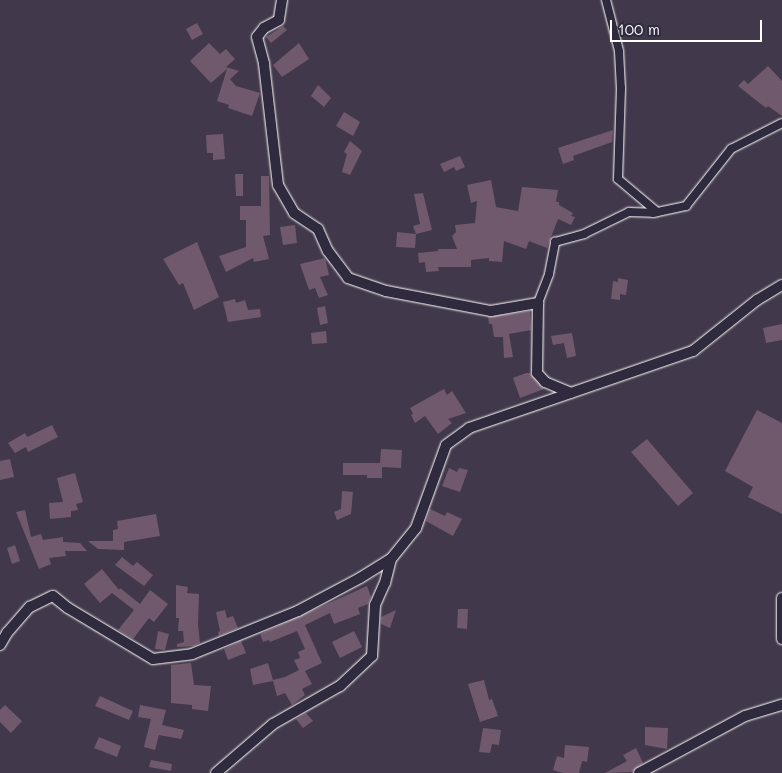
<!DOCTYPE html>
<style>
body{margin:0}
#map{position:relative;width:782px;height:773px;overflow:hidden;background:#42384b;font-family:Mali,sans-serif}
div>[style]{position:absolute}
.building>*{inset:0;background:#70596c}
.roads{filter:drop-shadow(0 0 1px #fff) drop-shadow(0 0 1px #fff)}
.minor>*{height:8px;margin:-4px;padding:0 4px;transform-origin:4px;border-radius:4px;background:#2f2a3d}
.tertiary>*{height:10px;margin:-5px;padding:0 5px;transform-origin:5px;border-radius:5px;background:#2f2a3d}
span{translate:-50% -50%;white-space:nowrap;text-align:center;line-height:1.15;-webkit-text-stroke:5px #2f2a3d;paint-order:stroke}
.scale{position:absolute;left:610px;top:20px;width:152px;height:22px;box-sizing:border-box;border:2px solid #fff;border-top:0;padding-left:6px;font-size:15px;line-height:18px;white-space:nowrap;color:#fff;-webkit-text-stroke:4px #2f2a3d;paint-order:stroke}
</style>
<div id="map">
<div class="building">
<div style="clip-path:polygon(197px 23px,203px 34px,192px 40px,186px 29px)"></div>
<div style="clip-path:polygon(283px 26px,287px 30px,271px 43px,266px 37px)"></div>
<div style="clip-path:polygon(209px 43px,220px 54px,226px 49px,235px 59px,226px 67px,239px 71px,230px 79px,236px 86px,260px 93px,252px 116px,228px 108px,229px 105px,217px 101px,227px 69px,211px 83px,190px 61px)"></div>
<div style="clip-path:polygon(299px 43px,309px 59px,282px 77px,273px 65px)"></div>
<div style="clip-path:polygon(768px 66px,782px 81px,782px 116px,768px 106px,766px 108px,738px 86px,744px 80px,748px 84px)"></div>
<div style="clip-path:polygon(318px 85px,331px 98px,324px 107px,311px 96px)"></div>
<div style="clip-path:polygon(344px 112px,360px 122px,353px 136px,336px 126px)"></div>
<div style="clip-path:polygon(613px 130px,612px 142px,573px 156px,574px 160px,563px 164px,558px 148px)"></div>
<div style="clip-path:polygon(223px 134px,225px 159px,213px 160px,213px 153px,207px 153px,206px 135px)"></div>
<div style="clip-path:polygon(350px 141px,362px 151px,350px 175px,342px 172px,347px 154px,344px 152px)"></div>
<div style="clip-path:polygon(460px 156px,465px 167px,456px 171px,454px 167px,444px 172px,440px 164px)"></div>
<div style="clip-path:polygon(235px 174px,243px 174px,243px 196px,236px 196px)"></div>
<div style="clip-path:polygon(261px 176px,269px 176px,270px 235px,263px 236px,269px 259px,254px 262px,253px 258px,226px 272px,219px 256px,246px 247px,246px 220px,240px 220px,240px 206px,261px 206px)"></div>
<div style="clip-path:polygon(491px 180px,496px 207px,518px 211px,522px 187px,558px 190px,556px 202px,559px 202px,559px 205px,573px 213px,571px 216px,575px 217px,571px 225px,558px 219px,547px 248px,529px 241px,526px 249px,504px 241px,502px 262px,489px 261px,489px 258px,471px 260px,471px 267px,438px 267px,439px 271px,426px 272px,425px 262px,419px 263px,418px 253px,438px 251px,438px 249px,457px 249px,452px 236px,456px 232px,455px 225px,475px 223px,477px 201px,471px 203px,467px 185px)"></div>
<div style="clip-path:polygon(423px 193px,432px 230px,416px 234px,415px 248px,396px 247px,397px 232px,416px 234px,413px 226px,420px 224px,414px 194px)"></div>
<div style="clip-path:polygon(295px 225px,297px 243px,283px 245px,280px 227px)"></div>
<div style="clip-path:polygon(197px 242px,219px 297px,194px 310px,183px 283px,179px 285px,163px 259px)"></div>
<div style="clip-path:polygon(325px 258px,329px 275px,320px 277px,328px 295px,319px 298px,315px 288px,309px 290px,300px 264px)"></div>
<div style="clip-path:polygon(618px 278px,628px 280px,626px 295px,620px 294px,620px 300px,611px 299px,613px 281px,618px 282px)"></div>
<div style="clip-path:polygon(235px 299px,236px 303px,245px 300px,248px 310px,260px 309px,261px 317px,228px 322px,223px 302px)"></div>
<div style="clip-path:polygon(325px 306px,328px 323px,320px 325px,317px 308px)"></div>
<div style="clip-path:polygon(530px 311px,531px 330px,509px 334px,513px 357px,504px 358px,503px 337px,494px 337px,492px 324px,489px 324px,488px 317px)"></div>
<div style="clip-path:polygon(782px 324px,782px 340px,766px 343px,763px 328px)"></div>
<div style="clip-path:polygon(326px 331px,327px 343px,312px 344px,311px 333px)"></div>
<div style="clip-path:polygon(572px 333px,576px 356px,567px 358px,564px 343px,553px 345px,551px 336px)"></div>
<div style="clip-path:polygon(526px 373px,530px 373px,544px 389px,520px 398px,513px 378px)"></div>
<div style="clip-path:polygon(444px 389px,447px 395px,452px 391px,466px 413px,448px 419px,452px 423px,438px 434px,425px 416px,415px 423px,411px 415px,413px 414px,410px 408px)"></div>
<div style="clip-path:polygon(757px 410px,782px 423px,782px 514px,748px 497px,753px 487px,725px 471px)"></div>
<div style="clip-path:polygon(52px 425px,58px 437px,28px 452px,26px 447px,15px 453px,8px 443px,25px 433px,27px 437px)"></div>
<div style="clip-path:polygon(647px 439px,693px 493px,678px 506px,631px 452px)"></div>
<div style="clip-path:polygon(381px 449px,402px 450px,401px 468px,382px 467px,382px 478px,367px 478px,367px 475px,343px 475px,343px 463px,380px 463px)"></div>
<div style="clip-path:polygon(10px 459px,14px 477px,0 480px,0 461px)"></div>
<div style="clip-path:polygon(449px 468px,457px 472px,459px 468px,468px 470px,460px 492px,442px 486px)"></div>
<div style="clip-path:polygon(75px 473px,83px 502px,76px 504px,78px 510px,71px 511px,71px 517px,50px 519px,49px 503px,63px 502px,57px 478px)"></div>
<div style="clip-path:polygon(342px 491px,353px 492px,351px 514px,337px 520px,334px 512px,341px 509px)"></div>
<div style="clip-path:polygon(430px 509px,445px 516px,447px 512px,462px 519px,453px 536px,426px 521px)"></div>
<div style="clip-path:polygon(25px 510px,31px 537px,41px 534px,43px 540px,63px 537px,63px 542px,80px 543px,87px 551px,65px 551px,66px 556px,49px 558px,51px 564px,39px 569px,16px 512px)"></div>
<div style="clip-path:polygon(156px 514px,160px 536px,124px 542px,124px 550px,98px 549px,88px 541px,113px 541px,113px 530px,118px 529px,117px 521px)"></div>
<div style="clip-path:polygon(15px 545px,20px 561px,12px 564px,7px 548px)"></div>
<div style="clip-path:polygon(122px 557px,133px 566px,137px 562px,153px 575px,144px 586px,115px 565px)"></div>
<div style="clip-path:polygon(102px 569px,119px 590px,120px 588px,140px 604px,150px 590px,168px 604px,154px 622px,149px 618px,133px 639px,118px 630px,134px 610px,112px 593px,100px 603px,84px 584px)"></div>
<div style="clip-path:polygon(176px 585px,188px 587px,187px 593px,199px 594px,198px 624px,200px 643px,194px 646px,177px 647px,177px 644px,184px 642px,183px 631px,178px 631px,179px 618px,176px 618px)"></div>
<div style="clip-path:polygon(367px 586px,371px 597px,368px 604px,358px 608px,360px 614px,334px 624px,330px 613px,305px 625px,322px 663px,305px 671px,312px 684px,302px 689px,305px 695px,292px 705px,285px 693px,277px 696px,273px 681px,253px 685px,250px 669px,268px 663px,273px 680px,285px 677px,299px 670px,294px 660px,300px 658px,298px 652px,305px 649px,297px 631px,270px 642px,269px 640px,263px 642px,260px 634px)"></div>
<div style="clip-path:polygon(458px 609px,468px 609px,467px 629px,457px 628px)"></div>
<div style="clip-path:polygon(225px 610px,227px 618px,233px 616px,238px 628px,219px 636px,218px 632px,220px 631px,216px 612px)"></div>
<div style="clip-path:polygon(396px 610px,390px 628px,381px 624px,381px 617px)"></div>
<div style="clip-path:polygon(158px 631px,169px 634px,165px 650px,155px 649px)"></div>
<div style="clip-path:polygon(354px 631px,362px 647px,340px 658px,332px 642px)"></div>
<div style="clip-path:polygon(241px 641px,246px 653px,228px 660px,224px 649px)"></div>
<div style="clip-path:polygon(191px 663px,194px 685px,211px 686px,208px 711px,192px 709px,192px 705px,171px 703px,171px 665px)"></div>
<div style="clip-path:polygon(484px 680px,489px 700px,492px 699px,498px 716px,480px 722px,468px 684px)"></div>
<div style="clip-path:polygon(100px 696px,133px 711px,129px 720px,95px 706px)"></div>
<div style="clip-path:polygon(5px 705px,22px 721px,11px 733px,0 722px,0 710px)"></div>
<div style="clip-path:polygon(140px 705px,166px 710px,162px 725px,184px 730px,181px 739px,159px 735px,155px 750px,144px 747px,151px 719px,138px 717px)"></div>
<div style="clip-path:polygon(306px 713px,313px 721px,303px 728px,296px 719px)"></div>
<div style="clip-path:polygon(645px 727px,668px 728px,667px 749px,645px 745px)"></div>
<div style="clip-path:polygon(483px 728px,501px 730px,499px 745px,492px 744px,490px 753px,479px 752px)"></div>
<div style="clip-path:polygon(99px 737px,121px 746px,117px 757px,94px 748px)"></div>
<div style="clip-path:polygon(565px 745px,589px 747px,587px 762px,582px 761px,579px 773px,563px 773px,553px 770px,557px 756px,564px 758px)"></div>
<div style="clip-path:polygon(636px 748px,643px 763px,632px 772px,605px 773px,627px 761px,623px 755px)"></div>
<div style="clip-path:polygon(151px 760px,172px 764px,171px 771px,149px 767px)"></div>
</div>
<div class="roads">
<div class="minor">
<div style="left:606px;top:0;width:53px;rotate:75.7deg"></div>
<div style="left:619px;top:51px;width:37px;rotate:87deg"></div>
<div style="left:621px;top:88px;width:91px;rotate:91.9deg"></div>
<div style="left:618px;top:179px;width:51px;rotate:40.2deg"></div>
<div style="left:538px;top:303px;width:31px;rotate:-69deg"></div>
<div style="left:549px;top:274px;width:33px;rotate:-79deg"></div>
<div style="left:555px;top:242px;width:30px;rotate:-15deg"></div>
<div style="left:584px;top:234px;width:50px;rotate:-26.1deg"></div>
<div style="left:629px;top:212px;width:24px;rotate:2deg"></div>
<div style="left:653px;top:213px;width:34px;rotate:-12deg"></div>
<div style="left:686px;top:206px;width:73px;rotate:-51.7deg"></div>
<div style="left:731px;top:149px;width:57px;rotate:-27deg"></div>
</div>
<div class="tertiary">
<div style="left:282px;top:0;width:20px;rotate:99deg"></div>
<div style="left:279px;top:20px;width:17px;rotate:152deg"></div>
<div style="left:264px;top:28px;width:11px;rotate:128deg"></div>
<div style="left:257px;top:37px;width:28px;rotate:75deg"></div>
<div style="left:264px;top:64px;width:122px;rotate:83.4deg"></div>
<div style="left:278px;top:185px;width:32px;rotate:60deg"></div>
<div style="left:294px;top:213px;width:29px;rotate:34deg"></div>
<div style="left:318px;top:229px;width:24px;rotate:66deg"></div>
<div style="left:328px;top:251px;width:34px;rotate:53deg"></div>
<div style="left:348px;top:278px;width:40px;rotate:18.9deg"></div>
<div style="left:386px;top:291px;width:107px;rotate:10.8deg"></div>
<div style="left:491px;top:311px;width:48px;rotate:-9.7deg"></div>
<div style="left:538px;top:303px;width:70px;rotate:90.8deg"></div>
<div style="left:537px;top:373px;width:12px;rotate:48deg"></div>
<div style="left:545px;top:382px;width:28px;rotate:23deg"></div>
<div style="left:782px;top:598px;width:41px;rotate:90deg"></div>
<div style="left:0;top:645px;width:14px;rotate:-60deg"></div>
<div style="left:7px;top:633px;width:35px;rotate:-49deg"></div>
<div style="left:30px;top:607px;width:25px;rotate:-26deg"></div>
<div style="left:53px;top:596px;width:19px;rotate:39deg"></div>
<div style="left:68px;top:608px;width:99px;rotate:31deg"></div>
<div style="left:153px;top:659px;width:39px;rotate:-7deg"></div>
<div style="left:192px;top:654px;width:114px;rotate:-22.1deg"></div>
<div style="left:298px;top:611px;width:70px;rotate:-28deg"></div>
<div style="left:360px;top:578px;width:36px;rotate:-32deg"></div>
<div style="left:391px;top:559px;width:40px;rotate:-51deg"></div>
<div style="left:416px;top:528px;width:88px;rotate:-70.1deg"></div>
<div style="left:446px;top:445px;width:29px;rotate:-36deg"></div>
<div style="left:469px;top:428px;width:237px;rotate:-19deg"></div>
<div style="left:693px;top:351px;width:82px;rotate:-38.6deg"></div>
<div style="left:757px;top:300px;width:29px;rotate:-31deg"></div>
<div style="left:216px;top:773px;width:75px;rotate:-40.7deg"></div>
<div style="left:273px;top:724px;width:77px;rotate:-29.6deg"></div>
<div style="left:340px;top:686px;width:44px;rotate:-43.2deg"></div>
<div style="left:372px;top:656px;width:51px;rotate:-86.6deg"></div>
<div style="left:375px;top:605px;width:24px;rotate:-66deg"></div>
<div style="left:385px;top:583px;width:25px;rotate:-76deg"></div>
<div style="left:639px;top:773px;width:120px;rotate:-28.3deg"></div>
<div style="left:745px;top:716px;width:39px;rotate:-17deg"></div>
</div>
</div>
<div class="scale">100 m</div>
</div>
